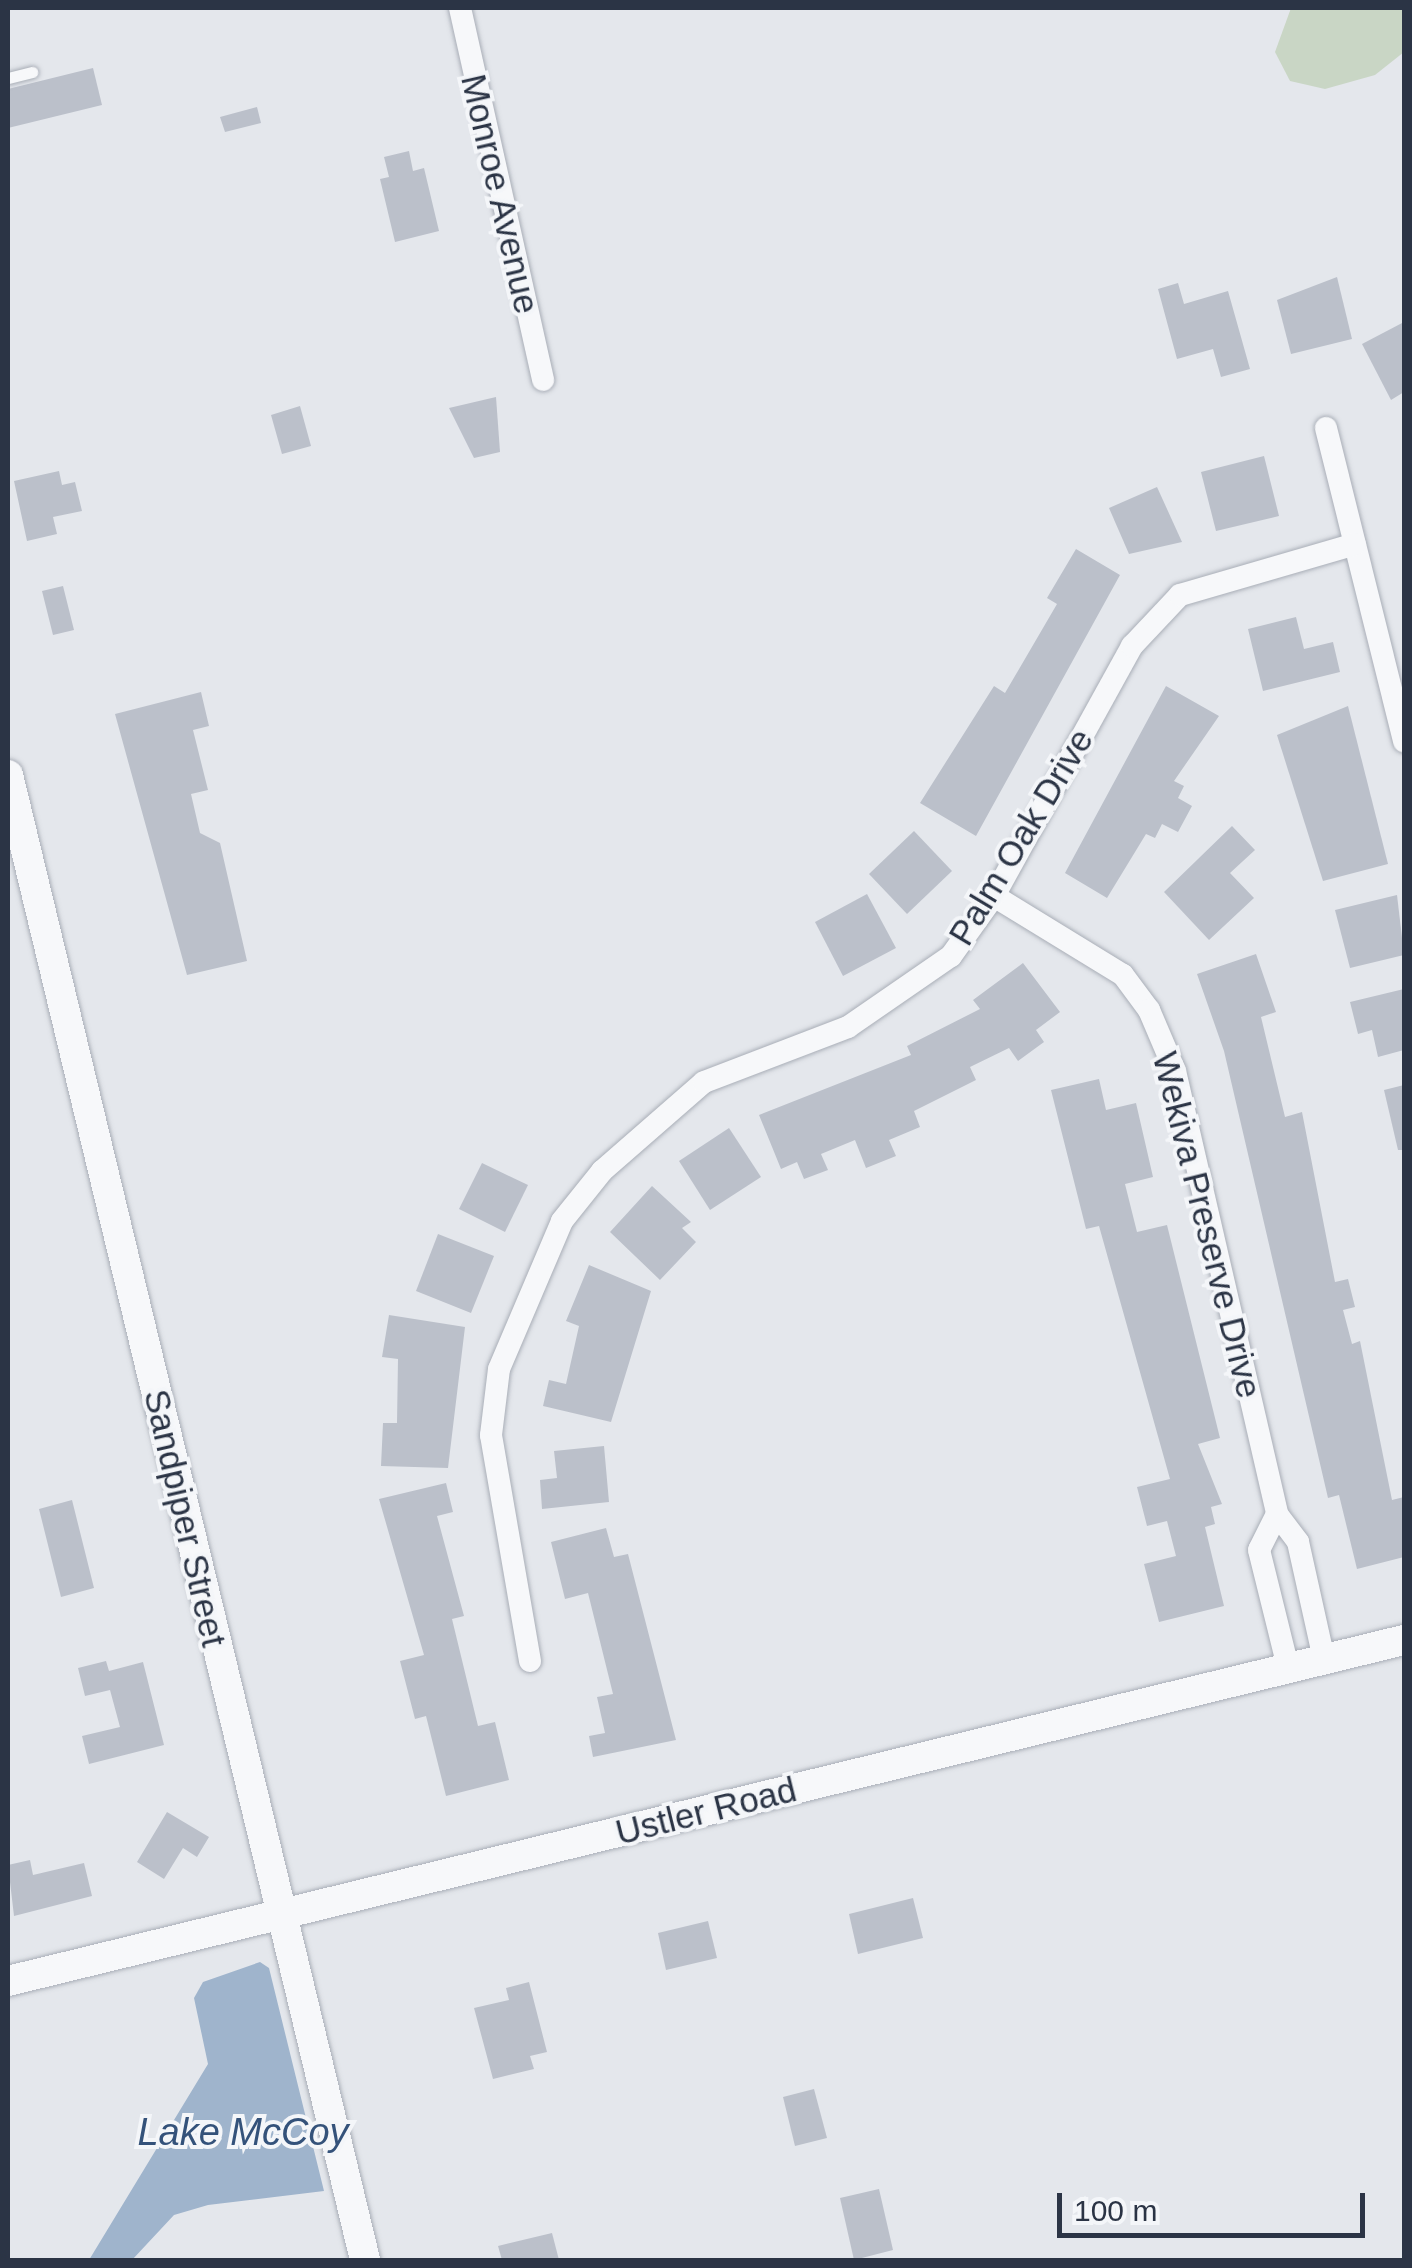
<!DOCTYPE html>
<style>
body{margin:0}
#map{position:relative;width:1412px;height:2268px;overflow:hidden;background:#e4e7ec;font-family:Helvetica,sans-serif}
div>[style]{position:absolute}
.green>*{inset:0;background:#c9d6c5}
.water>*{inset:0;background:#9fb4cc}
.building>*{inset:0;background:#bbc0ca}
.roads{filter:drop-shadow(0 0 2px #a9aeb7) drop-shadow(0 0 2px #a9aeb7)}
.service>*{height:11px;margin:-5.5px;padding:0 5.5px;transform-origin:5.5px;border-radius:5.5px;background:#f7f8fa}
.minor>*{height:22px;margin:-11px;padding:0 11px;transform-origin:11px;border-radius:11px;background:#f7f8fa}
.tertiary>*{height:30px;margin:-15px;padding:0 15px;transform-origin:15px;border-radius:15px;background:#f7f8fa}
span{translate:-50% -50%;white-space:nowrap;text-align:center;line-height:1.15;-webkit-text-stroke:8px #f4f6f9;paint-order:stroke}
.street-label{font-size:35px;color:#2b3445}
.water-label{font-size:38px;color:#34527a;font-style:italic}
.frame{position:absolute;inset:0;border:10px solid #2b3445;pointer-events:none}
.scale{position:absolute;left:1057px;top:2193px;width:308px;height:45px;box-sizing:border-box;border:5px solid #2b3445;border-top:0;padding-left:12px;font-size:30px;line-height:35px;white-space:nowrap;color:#2b3445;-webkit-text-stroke:8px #f4f6f9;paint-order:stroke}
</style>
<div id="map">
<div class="green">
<div style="clip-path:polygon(1291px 8px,1404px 8px,1404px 52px,1375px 75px,1325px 89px,1290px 81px,1275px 52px)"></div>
</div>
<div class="water">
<div style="clip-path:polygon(260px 1962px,269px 1968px,324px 2191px,208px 2205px,174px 2215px,132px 2260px,89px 2260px,208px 2064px,194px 1998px,203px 1982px)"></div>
</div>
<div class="building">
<div style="clip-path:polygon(93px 68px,102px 105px,8px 128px,8px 89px)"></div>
<div style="clip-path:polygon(257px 107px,261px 123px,225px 132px,220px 117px)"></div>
<div style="clip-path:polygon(409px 151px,413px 171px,424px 168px,439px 231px,395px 242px,380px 179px,389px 177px,384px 157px)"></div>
<div style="clip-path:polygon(1337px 277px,1352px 339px,1291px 354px,1277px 300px)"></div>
<div style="clip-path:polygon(1178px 283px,1184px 304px,1228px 291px,1250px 369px,1221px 377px,1213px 349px,1177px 359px,1158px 289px)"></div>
<div style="clip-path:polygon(1404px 322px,1404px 392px,1391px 400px,1362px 344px)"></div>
<div style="clip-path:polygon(496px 397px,500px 452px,474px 458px,449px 408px)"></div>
<div style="clip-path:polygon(300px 406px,311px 446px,282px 454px,271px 415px)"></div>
<div style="clip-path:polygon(1264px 456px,1279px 516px,1216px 531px,1201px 472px)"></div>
<div style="clip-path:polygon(59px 471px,62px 485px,75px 482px,82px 511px,53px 517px,57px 534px,27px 541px,14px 481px)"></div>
<div style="clip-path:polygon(1157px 487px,1182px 542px,1129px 554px,1109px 508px)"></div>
<div style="clip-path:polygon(1076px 549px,1120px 575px,976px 836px,920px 803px,994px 686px,1005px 693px,1057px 604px,1047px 598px)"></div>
<div style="clip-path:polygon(63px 586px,74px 630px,53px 635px,42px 591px)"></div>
<div style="clip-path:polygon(1296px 617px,1304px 649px,1333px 642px,1340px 672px,1263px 691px,1248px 629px)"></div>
<div style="clip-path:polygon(1166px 686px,1219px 716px,1174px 781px,1184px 786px,1178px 798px,1192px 806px,1178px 832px,1162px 824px,1155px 838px,1146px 834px,1107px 898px,1065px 873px)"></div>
<div style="clip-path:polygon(201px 692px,209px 726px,193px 730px,208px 790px,191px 794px,200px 833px,220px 843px,247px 961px,187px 975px,115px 714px)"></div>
<div style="clip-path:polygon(1348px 706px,1388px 864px,1323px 881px,1277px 735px)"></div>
<div style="clip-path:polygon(1232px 826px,1255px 850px,1230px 873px,1254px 898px,1209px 940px,1164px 892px)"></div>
<div style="clip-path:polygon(914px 831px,952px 871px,907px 914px,869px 874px)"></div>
<div style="clip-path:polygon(867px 894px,896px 948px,843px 976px,815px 922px)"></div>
<div style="clip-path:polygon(1397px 895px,1404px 955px,1350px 968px,1335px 910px)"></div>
<div style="clip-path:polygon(1256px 954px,1276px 1012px,1261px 1017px,1285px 1117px,1302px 1112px,1335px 1282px,1348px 1279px,1355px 1307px,1343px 1310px,1352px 1344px,1360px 1341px,1392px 1500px,1404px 1497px,1404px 1557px,1357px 1569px,1339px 1495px,1328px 1498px,1224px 1051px,1197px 974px)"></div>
<div style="clip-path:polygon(1023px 963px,1060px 1012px,1036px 1030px,1044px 1042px,1018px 1061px,1009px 1048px,970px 1067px,976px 1080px,914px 1111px,920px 1127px,889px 1140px,896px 1156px,866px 1168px,855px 1140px,821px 1154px,828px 1170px,804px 1179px,797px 1162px,781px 1169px,759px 1115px,911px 1055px,907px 1046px,980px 1009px,973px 1000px)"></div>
<div style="clip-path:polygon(1404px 989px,1404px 1050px,1378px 1057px,1372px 1030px,1358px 1034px,1350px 1002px)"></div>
<div style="clip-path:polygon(1099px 1079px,1106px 1110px,1136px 1103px,1153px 1177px,1125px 1184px,1137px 1232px,1167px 1225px,1220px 1438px,1198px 1444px,1222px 1504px,1211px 1507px,1215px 1524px,1205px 1527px,1224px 1606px,1159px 1622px,1144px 1564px,1176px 1556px,1167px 1521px,1147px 1526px,1137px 1487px,1170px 1479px,1099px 1226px,1086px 1229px,1051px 1090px)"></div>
<div style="clip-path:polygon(1404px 1085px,1404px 1150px,1398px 1150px,1384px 1090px)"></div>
<div style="clip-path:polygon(729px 1128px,761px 1177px,710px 1210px,679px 1161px)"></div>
<div style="clip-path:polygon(482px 1163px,528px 1185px,505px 1232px,459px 1209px)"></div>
<div style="clip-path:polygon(652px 1186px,691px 1222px,682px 1228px,696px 1242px,660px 1280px,610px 1232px)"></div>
<div style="clip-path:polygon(438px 1234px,494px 1256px,471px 1313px,416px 1291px)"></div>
<div style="clip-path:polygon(589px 1265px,651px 1291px,611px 1422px,543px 1406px,549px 1380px,566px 1384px,579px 1326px,566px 1321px)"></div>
<div style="clip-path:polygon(389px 1315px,465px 1327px,448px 1468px,381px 1466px,383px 1423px,397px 1423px,398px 1359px,382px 1357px)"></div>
<div style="clip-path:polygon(604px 1446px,609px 1502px,542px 1509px,540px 1480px,557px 1478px,554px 1451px)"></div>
<div style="clip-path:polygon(446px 1483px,453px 1512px,437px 1516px,464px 1616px,452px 1619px,478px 1726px,495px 1722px,509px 1780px,446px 1796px,426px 1716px,415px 1719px,400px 1661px,424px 1655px,379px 1499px)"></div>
<div style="clip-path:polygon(72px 1500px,94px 1588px,61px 1597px,39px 1509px)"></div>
<div style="clip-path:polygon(606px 1528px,614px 1557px,628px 1554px,676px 1740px,593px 1757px,589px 1736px,605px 1733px,597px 1697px,613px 1694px,588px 1593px,565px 1599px,551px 1542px)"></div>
<div style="clip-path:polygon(106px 1661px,109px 1671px,143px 1662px,164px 1745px,89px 1764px,82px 1736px,120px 1727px,110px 1690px,85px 1696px,78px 1668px)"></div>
<div style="clip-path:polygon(167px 1812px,209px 1837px,197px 1857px,183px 1848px,164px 1879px,137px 1862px)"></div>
<div style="clip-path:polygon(30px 1860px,33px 1875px,84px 1863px,92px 1896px,14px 1916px,8px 1865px)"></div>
<div style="clip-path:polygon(913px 1898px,923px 1938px,858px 1954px,849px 1914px)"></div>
<div style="clip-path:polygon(708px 1921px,717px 1958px,666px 1970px,658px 1933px)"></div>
<div style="clip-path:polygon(529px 1982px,547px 2052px,530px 2056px,534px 2069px,493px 2079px,474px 2008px,509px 2000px,506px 1988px)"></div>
<div style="clip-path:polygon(814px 2089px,827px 2138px,795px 2146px,783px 2097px)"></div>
<div style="clip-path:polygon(879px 2189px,893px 2250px,854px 2260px,840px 2198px)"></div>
<div style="clip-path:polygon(552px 2233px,559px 2260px,502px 2260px,498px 2246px)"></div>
</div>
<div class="roads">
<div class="service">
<div style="left:8px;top:78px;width:25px;rotate:-14deg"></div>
</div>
<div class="minor">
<div style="left:460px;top:8px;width:381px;rotate:77.4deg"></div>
<div style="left:1326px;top:428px;width:323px;rotate:76deg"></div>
<div style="left:994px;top:896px;width:151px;rotate:31.5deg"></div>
<div style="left:1123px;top:975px;width:44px;rotate:53.4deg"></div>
<div style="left:1149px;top:1010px;width:66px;rotate:66.9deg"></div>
<div style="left:1175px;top:1071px;width:455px;rotate:77deg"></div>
<div style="left:1277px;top:1514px;width:35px;rotate:53deg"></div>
<div style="left:1298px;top:1542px;width:120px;rotate:77.5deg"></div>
<div style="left:1277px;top:1514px;width:40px;rotate:116.6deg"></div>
<div style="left:1259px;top:1550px;width:121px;rotate:76.1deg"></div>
<div style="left:530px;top:1661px;width:229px;rotate:-99.8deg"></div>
<div style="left:491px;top:1435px;width:66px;rotate:-83.1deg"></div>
<div style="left:499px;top:1369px;width:161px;rotate:-66.9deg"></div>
<div style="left:562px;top:1221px;width:64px;rotate:-51.3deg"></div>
<div style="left:602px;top:1171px;width:135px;rotate:-41.1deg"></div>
<div style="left:704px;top:1082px;width:154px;rotate:-20.9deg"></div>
<div style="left:848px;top:1027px;width:125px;rotate:-34.6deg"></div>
<div style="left:951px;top:956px;width:74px;rotate:-54.4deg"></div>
<div style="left:994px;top:896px;width:286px;rotate:-61.1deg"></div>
<div style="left:1132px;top:646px;width:70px;rotate:-46.7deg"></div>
<div style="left:1180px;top:595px;width:182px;rotate:-16.2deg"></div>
</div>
<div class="tertiary">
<div style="left:8px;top:775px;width:1527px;rotate:76.48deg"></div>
<div style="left:8px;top:1981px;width:1437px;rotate:-13.73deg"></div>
</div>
</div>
<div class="street-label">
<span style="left:500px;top:194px;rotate:77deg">Monroe Avenue</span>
<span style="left:1021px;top:837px;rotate:-59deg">Palm Oak Drive</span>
<span style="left:1207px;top:1225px;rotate:76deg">Wekiva Preserve Drive</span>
<span style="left:185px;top:1518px;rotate:77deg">Sandpiper Street</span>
<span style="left:706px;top:1811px;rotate:-14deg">Ustler Road</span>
</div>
<div class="water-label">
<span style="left:243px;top:2133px">Lake McCoy</span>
</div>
<div class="frame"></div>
<div class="scale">100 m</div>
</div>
